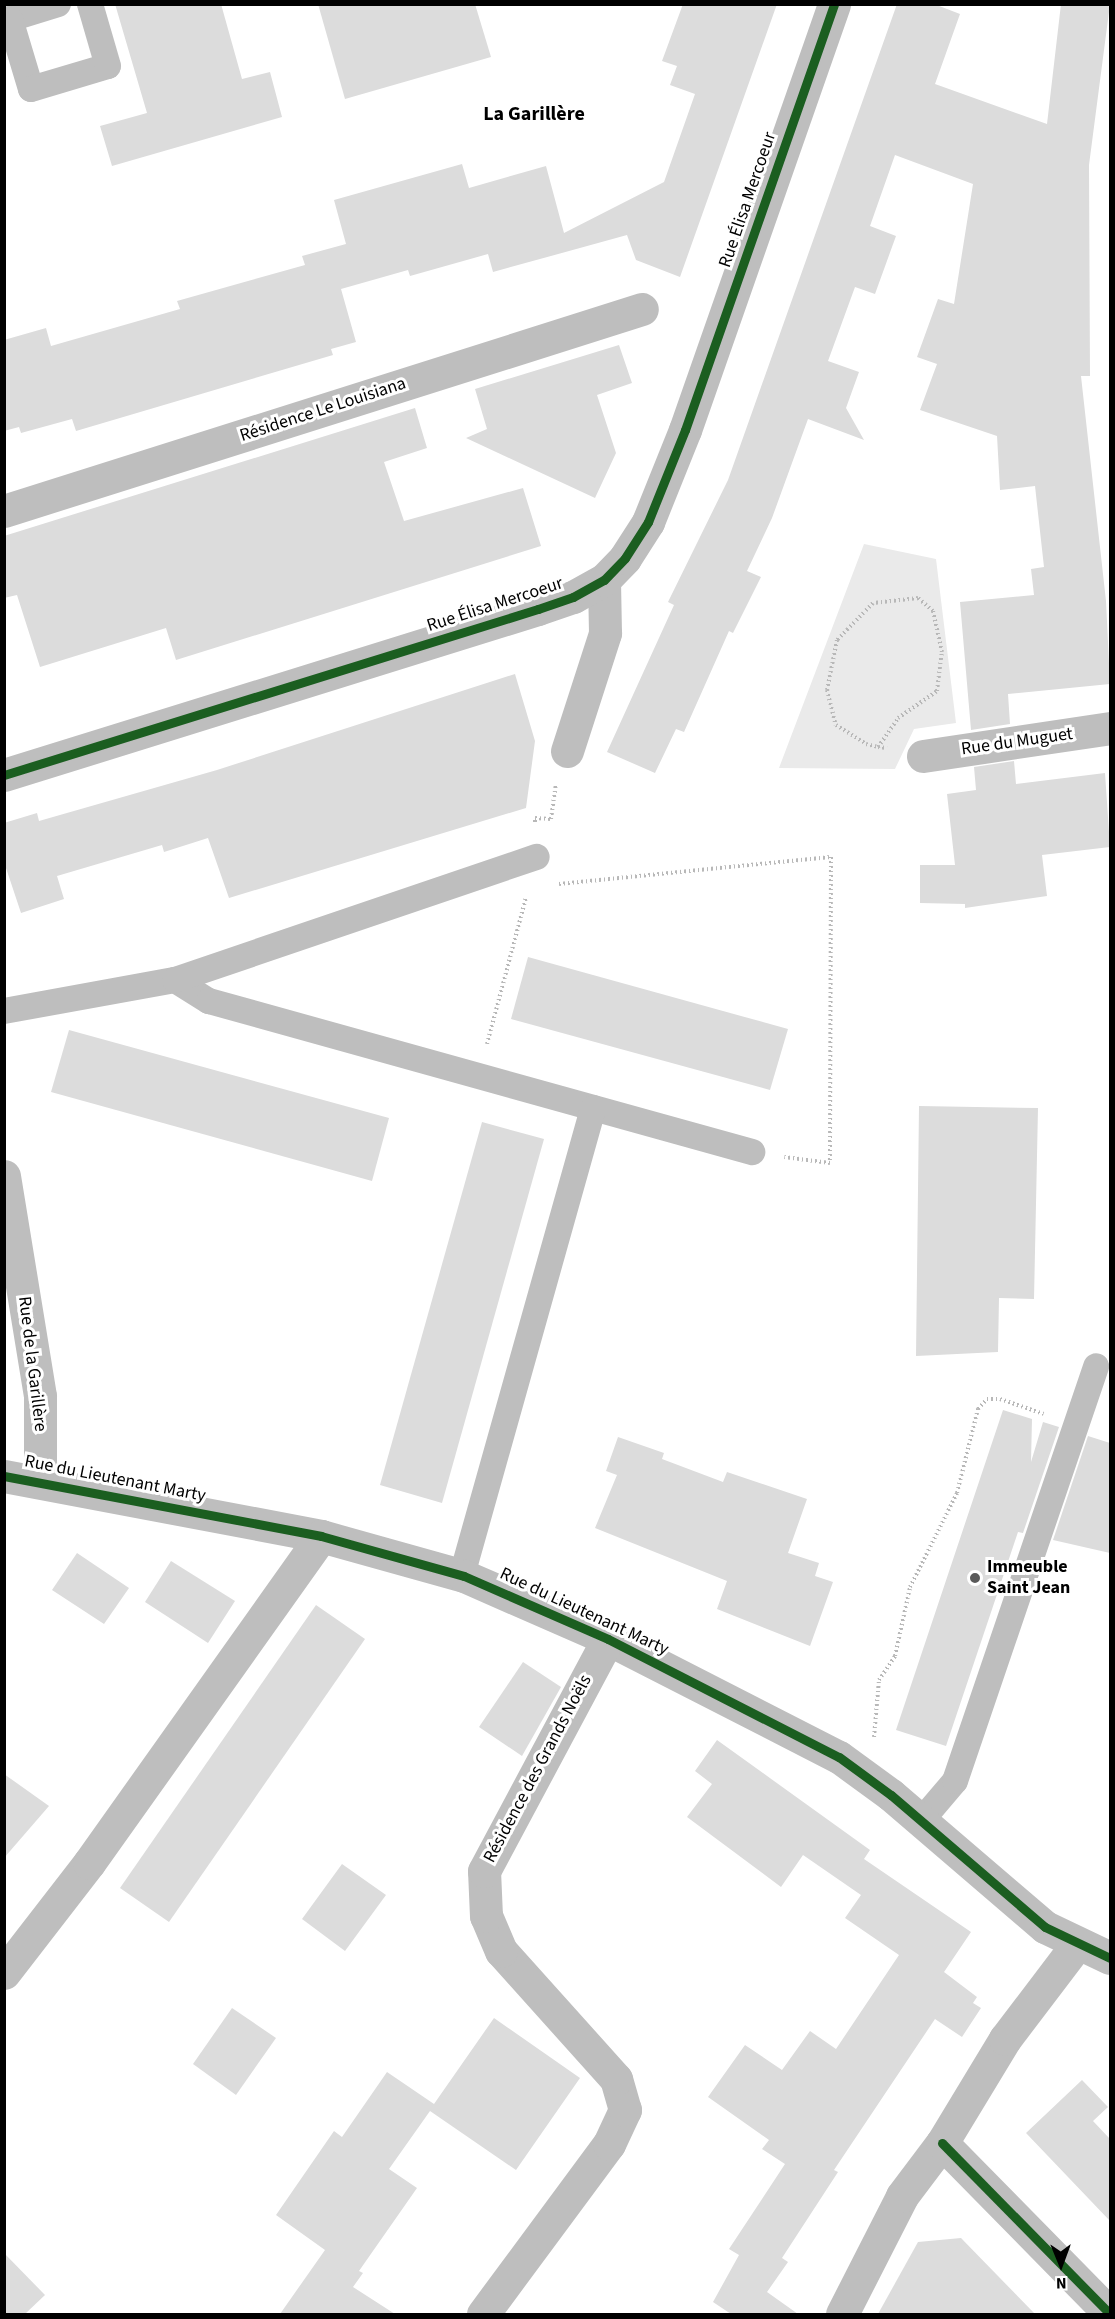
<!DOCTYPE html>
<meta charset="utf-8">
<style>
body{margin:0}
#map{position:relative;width:1115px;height:2319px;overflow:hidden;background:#fff;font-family:"Source Sans 3",sans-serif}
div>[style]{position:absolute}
.green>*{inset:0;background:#eaeaea}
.building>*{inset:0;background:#dcdcdc}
.path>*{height:4px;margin-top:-2px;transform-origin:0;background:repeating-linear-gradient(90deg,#b8b8b8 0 1.5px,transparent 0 4.5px)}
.service>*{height:26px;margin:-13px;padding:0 13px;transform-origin:13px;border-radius:13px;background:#bebebe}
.minor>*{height:33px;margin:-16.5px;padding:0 16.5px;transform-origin:16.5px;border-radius:16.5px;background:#bebebe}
.cycleway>*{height:9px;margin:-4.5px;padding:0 4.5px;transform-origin:4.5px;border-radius:4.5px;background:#1b5e20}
.dots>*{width:16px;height:16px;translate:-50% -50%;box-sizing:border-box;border:3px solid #fff;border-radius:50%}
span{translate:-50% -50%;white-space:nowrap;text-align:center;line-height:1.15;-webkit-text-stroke:6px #fff;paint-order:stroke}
.street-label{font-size:18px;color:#000}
.poi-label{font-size:18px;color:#000;font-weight:700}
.left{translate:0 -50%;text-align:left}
.neighbourhood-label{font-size:20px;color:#000;font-weight:700}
.frame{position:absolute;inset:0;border:6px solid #000;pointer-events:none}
.north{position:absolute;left:1031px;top:2235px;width:60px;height:60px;-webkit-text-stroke:4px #fff;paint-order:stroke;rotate:179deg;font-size:16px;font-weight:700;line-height:24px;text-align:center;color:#000}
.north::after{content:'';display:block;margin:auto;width:21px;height:27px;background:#000;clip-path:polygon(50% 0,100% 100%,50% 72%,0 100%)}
</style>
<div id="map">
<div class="green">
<div style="clip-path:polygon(864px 544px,936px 559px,956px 723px,914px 729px,895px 769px,779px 768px)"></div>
</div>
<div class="building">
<div style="clip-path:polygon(115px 4px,221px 4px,242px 79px,270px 72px,282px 117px,112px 166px,100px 126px,147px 113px)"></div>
<div style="clip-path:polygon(318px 4px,475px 4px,491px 57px,345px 99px)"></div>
<div style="clip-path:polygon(683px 4px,777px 4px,680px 277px,636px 260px,627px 235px,493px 272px,488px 254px,410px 276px,408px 270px,341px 289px,356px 342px,331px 349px,333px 355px,76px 431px,72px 419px,21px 433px,19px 427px,4px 431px,4px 340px,46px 328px,51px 346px,180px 309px,177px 301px,305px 265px,302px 256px,346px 244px,334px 200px,462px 164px,469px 188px,546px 166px,564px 233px,664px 182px,695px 94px,670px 85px,677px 66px,662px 61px)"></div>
<div style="clip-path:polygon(897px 4px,934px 4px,960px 14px,935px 84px,1047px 124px,1061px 4px,1110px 4px,1089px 165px,1090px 376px,1081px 376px,1106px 601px,1110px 684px,1008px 694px,1010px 724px,971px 730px,960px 602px,1034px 595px,1031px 569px,1044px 567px,1035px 486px,1000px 490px,997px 436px,920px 410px,937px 364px,917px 357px,938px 299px,954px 304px,973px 184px,895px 155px,870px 226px,896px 236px,875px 294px,855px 287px,828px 361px,859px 372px,846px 408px,864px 440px,808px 419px,772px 518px,747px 571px,761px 577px,733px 633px,729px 631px,684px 732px,676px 729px,655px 773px,607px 752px,674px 605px,668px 602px,728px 480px)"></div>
<div style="clip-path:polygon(619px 345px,632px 383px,597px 395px,616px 453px,595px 498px,466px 438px,487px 429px,475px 389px)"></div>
<div style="clip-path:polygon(415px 408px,427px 448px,384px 462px,404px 521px,523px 488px,541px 546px,176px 660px,166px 628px,40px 667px,17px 595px,4px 598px,4px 536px)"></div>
<div style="clip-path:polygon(515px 674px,535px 741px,526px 808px,229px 898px,208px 838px,164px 852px,162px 845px,57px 876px,64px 899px,21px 913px,4px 862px,4px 823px,37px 813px,39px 821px,217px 770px)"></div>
<div style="clip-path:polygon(1014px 761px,1016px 784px,1105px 773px,1110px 847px,1042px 855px,1047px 896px,965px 908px,965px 904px,920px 903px,920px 865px,955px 865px,947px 794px,976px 790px,974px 767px)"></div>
<div style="clip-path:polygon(528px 957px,788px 1029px,770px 1090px,511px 1019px)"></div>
<div style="clip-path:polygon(69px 1030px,389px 1118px,372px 1181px,51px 1092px)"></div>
<div style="clip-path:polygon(919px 1106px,1038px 1108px,1034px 1299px,999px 1298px,998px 1352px,916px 1356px)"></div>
<div style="clip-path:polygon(482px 1122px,544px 1139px,442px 1503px,380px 1485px)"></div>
<div style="clip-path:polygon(1003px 1410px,1032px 1419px,1031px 1462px,1043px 1422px,1059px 1427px,1023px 1533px,1018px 1532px,946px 1746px,896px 1730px)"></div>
<div style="clip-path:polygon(1088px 1436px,1110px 1443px,1110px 1553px,1053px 1540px)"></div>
<div style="clip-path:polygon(618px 1437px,664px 1453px,662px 1459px,723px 1482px,727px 1472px,807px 1499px,788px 1553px,819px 1563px,815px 1576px,833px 1582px,810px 1646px,717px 1609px,727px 1581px,595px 1528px,617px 1475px,606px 1471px)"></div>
<div style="clip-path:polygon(77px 1553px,129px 1588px,104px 1624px,52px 1590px)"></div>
<div style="clip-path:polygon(171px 1561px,235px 1601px,208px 1643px,145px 1602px)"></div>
<div style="clip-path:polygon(316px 1605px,365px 1639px,169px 1922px,120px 1888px)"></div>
<div style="clip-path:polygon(523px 1662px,561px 1687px,522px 1756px,479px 1727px)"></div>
<div style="clip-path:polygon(717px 1740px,870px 1850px,864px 1859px,971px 1932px,944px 1972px,977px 1997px,973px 2003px,981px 2008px,962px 2037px,935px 2019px,834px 2170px,838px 2172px,782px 2258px,788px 2262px,767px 2292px,798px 2314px,731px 2314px,713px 2302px,739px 2255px,729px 2249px,785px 2164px,762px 2149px,769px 2140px,708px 2097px,745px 2045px,782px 2070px,810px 2031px,836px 2049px,899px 1955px,845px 1918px,861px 1895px,803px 1855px,781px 1887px,687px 1817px,712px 1784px,695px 1771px)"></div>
<div style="clip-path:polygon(4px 1774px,49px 1806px,4px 1858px)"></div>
<div style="clip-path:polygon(342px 1864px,386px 1895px,345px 1951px,302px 1919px)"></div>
<div style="clip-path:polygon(232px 2008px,276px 2038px,236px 2095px,193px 2064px)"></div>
<div style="clip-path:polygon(494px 2018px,580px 2078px,516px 2170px,430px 2111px,389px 2169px,417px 2188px,359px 2271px,363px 2273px,353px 2287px,395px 2314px,280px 2314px,325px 2250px,276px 2215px,334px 2131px,342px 2137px,387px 2072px,434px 2104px)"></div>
<div style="clip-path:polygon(1082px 2080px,1108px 2107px,1093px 2121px,1110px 2139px,1110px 2221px,1026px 2133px)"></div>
<div style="clip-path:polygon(961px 2238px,1035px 2314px,878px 2314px,918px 2242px)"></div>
<div style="clip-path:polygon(4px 2253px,45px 2295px,25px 2314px,4px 2314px)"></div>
</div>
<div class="path">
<div style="left:878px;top:747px;width:35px;rotate:-55deg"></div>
<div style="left:898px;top:718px;width:47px;rotate:-34.7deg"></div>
<div style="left:937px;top:691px;width:39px;rotate:-83deg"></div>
<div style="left:942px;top:652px;width:42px;rotate:-102.4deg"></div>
<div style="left:933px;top:611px;width:20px;rotate:-139deg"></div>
<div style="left:918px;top:598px;width:45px;rotate:173.7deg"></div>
<div style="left:873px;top:603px;width:52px;rotate:134.2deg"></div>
<div style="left:837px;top:640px;width:51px;rotate:101.3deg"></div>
<div style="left:827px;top:690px;width:36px;rotate:76deg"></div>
<div style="left:836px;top:725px;width:36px;rotate:32deg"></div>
<div style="left:866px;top:744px;width:12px;rotate:14deg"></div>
<div style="left:878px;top:747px;width:9px;rotate:6deg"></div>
<div style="left:535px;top:822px;width:4px;rotate:-90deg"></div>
<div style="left:535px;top:818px;width:16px;rotate:4deg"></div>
<div style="left:551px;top:819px;width:34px;rotate:-82deg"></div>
<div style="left:559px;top:884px;width:273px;rotate:-5.7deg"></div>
<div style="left:831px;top:857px;width:306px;rotate:90.2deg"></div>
<div style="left:830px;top:1163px;width:46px;rotate:-172.6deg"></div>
<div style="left:487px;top:1044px;width:152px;rotate:-75.1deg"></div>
<div style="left:874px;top:1737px;width:57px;rotate:-85deg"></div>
<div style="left:879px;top:1680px;width:29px;rotate:-56deg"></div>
<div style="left:895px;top:1656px;width:71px;rotate:-77.7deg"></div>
<div style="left:910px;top:1587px;width:105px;rotate:-63.4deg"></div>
<div style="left:957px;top:1493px;width:87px;rotate:-76deg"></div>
<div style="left:978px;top:1409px;width:13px;rotate:-48deg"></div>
<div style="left:987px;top:1399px;width:13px"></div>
<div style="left:1000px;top:1399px;width:46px;rotate:18.8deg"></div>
</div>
<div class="service">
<div style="left:58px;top:4px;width:50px;rotate:162.6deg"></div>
<div style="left:10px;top:19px;width:73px;rotate:73.3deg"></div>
<div style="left:31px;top:89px;width:80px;rotate:-16.6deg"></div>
<div style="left:108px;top:66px;width:65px;rotate:-106.2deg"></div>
<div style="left:175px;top:980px;width:40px;rotate:32deg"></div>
<div style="left:209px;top:1001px;width:564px;rotate:15.54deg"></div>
<div style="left:4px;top:1011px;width:174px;rotate:-10.3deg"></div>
<div style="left:175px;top:980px;width:382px;rotate:-18.8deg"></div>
<div style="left:462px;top:1575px;width:485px;rotate:-74.3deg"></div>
<div style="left:921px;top:1821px;width:52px;rotate:-49.6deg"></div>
<div style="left:955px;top:1781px;width:438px;rotate:-71.2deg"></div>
</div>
<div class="minor">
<div style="left:4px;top:511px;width:669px;rotate:-17.57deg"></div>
<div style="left:567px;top:751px;width:124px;rotate:-72.1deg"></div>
<div style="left:605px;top:633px;width:53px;rotate:-91.1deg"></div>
<div style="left:923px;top:756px;width:189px;rotate:-8.5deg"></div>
<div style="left:4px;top:775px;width:559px;rotate:-17.27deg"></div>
<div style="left:538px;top:609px;width:37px;rotate:-19deg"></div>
<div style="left:573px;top:597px;width:35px;rotate:-29deg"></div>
<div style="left:604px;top:580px;width:30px;rotate:-46deg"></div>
<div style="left:625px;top:558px;width:43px;rotate:-57.4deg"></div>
<div style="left:648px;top:522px;width:99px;rotate:-68.1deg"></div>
<div style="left:685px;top:430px;width:451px;rotate:-70.7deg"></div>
<div style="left:4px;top:1176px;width:223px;rotate:80.7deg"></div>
<div style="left:40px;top:1396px;width:85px;rotate:90deg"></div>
<div style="left:4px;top:1476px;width:323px;rotate:10.7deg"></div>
<div style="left:321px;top:1536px;width:148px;rotate:15.6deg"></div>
<div style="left:464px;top:1576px;width:157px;rotate:23.6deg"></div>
<div style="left:608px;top:1639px;width:259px;rotate:27.1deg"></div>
<div style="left:839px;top:1757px;width:64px;rotate:36.2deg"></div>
<div style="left:891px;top:1795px;width:203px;rotate:40.6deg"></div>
<div style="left:1045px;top:1927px;width:72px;rotate:25.5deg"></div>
<div style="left:4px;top:1973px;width:139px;rotate:-52.3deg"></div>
<div style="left:89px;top:1863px;width:401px;rotate:-54.6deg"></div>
<div style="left:942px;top:2143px;width:240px;rotate:45.5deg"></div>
<div style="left:483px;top:2314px;width:212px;rotate:-53.5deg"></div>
<div style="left:609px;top:2144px;width:38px;rotate:-65deg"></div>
<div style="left:625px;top:2110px;width:32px;rotate:-106deg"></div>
<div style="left:616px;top:2079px;width:172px;rotate:-131.9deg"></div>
<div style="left:501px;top:1951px;width:38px;rotate:-113deg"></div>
<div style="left:486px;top:1916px;width:45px;rotate:-92.5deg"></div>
<div style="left:484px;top:1871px;width:263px;rotate:-61.9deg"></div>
<div style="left:842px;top:2314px;width:132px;rotate:-63deg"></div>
<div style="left:902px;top:2196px;width:66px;rotate:-53deg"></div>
<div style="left:942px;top:2143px;width:122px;rotate:-58.8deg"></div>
<div style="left:1005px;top:2039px;width:119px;rotate:-52.8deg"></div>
</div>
<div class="cycleway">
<div style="left:4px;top:775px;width:559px;rotate:-17.27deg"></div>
<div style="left:538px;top:609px;width:37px;rotate:-19deg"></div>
<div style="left:573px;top:597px;width:35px;rotate:-29deg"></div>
<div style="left:604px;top:580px;width:30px;rotate:-46deg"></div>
<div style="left:625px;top:558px;width:43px;rotate:-57.4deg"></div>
<div style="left:648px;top:522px;width:99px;rotate:-68.1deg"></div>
<div style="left:685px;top:430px;width:451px;rotate:-70.7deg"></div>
<div style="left:4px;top:1476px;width:323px;rotate:10.7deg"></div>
<div style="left:321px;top:1536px;width:148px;rotate:15.6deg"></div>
<div style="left:464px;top:1576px;width:157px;rotate:23.6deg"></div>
<div style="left:608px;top:1639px;width:259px;rotate:27.1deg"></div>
<div style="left:839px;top:1757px;width:64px;rotate:36.2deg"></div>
<div style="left:891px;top:1795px;width:203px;rotate:40.6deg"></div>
<div style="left:1045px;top:1927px;width:72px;rotate:25.5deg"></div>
<div style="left:942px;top:2143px;width:240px;rotate:45.5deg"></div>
</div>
<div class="dots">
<div style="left:975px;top:1578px;background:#595959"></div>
</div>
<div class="street-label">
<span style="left:748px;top:200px;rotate:-71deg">Rue Élisa Mercoeur</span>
<span style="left:323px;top:410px;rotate:-18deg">Résidence Le Louisiana</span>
<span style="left:495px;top:605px;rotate:-18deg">Rue Élisa Mercoeur</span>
<span style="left:1017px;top:742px;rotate:-8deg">Rue du Muguet</span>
<span style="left:32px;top:1364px;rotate:83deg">Rue de la Garillère</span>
<span style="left:115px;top:1479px;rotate:11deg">Rue du Lieutenant Marty</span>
<span style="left:584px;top:1612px;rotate:25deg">Rue du Lieutenant Marty</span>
<span style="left:538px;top:1769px;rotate:-62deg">Résidence des Grands Noëls</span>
</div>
<div class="poi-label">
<span class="left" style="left:987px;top:1578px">Immeuble<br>Saint Jean</span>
</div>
<div class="neighbourhood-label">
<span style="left:534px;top:114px">La Garillère</span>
</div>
<div class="frame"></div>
<div class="north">N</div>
</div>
